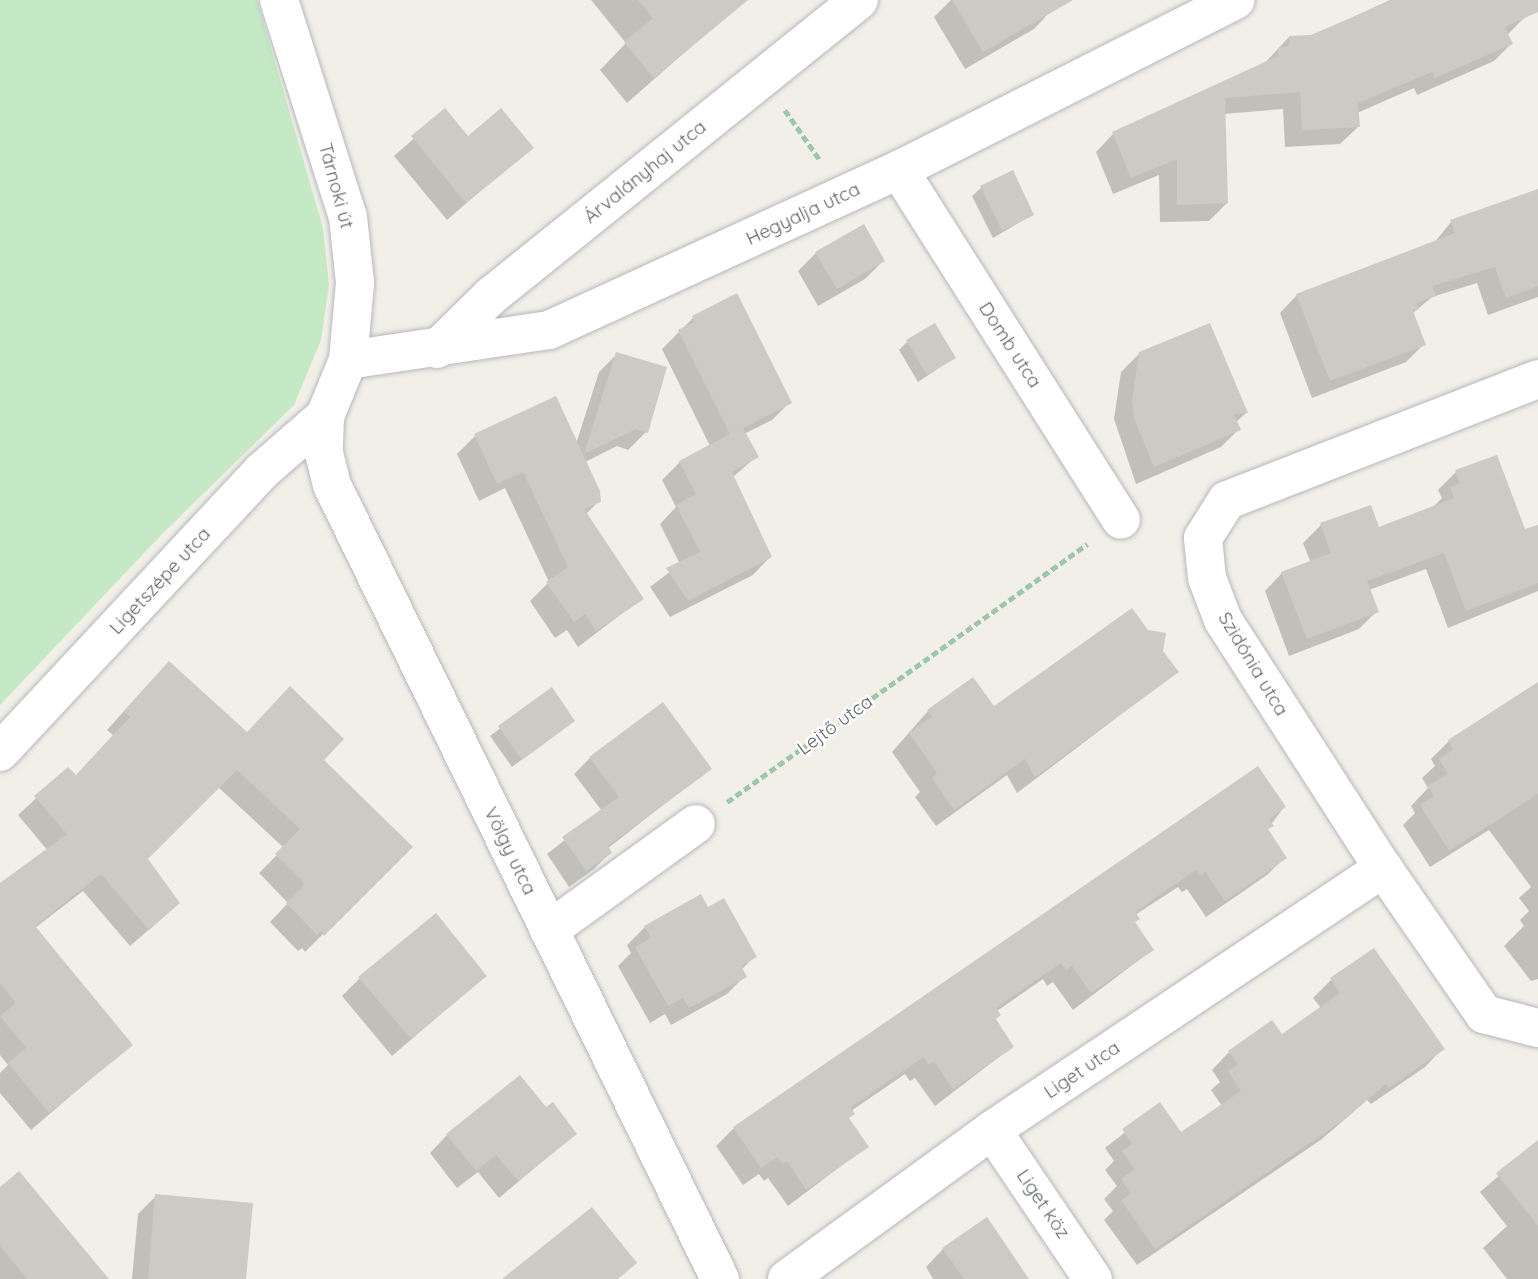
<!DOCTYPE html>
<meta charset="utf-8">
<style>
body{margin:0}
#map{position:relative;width:1538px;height:1279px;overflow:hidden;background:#f1efe8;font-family:Quicksand,sans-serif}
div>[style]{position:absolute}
.green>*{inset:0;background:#c5e8c5}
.shadow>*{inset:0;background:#0003}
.building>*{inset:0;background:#cccac5}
.path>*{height:4.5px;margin-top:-2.25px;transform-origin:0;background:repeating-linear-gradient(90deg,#9cc7a9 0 7px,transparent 0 10.5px)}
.roads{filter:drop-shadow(0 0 2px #b5b8bc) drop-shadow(0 0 2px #b5b8bc)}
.minor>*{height:38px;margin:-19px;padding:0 19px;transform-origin:19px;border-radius:19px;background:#fff}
.tertiary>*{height:38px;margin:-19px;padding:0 19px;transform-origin:19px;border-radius:19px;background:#fff}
span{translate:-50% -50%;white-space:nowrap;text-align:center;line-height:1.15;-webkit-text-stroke:5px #fff;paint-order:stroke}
.street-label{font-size:19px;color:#5f6368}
</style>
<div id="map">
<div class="green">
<div style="clip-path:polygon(0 0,257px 0,323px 228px,329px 285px,321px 340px,294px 405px,163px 533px,0 705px)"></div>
</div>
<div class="shadow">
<div style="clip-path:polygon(591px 0,724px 0,733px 10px,627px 103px,600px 70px,626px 43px)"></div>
<div style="clip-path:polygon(951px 0,1044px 0,1051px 11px,1034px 29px,965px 69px,934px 17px)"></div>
<div style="clip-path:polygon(1390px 0,1520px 0,1526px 16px,1507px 35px,1511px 44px,1494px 61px,1417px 95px,1414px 88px,1357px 113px,1358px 127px,1340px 144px,1285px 147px,1283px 109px,1223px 114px,1227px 203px,1209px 221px,1160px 222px,1159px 175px,1113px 194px,1096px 152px,1113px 134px,1262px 66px,1289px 37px,1312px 36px)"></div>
<div style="clip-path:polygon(445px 111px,468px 138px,531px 147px,447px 220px,394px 156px)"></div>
<div style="clip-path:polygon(981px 188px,1032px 215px,993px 238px,972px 196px)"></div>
<div style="clip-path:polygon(1538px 191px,1538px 297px,1488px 315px,1477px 283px,1432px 297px,1412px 314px,1424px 344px,1406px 362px,1312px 398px,1280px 313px,1297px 295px,1434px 243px,1451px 222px)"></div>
<div style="clip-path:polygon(863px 226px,883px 261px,865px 279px,818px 306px,798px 271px,816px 253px)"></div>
<div style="clip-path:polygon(693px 318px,789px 403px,772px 420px,744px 434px,757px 456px,733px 477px,770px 557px,753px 575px,670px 617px,650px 587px,680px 564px,660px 524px,676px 507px,662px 480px,680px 462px,710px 446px,662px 349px)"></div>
<div style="clip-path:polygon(907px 342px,954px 358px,918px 382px,899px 350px)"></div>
<div style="clip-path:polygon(1140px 353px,1246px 413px,1236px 422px,1239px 429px,1221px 447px,1136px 484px,1114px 419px,1121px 372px)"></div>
<div style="clip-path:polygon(617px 354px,646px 432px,628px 450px,617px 446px,585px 462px,599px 501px,586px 514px,641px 599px,578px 647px,567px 630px,555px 638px,530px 601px,549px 582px,505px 488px,479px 501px,457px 454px,475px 436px,555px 398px,576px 444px,599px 372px)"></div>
<div style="clip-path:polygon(1456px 472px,1524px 532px,1538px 526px,1538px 591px,1448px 628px,1426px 569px,1369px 590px,1377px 611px,1359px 629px,1289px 656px,1265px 591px,1282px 573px,1311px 563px,1303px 543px,1321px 525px,1378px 529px,1433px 507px,1442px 498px,1438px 490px)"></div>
<div style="clip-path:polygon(1177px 672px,1017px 793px,1007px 775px,936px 826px,915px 797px,920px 792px,892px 752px,928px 711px,994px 709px)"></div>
<div style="clip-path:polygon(151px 681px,246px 734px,322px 760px,410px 847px,305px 952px,302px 948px,298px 951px,270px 922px,288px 903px,259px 873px,284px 848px,218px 787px,145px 859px,160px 920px,130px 946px,83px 891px,35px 928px,130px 1045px,31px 1130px,0 1093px,0 1073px,8px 1065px,0 1055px,0 886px,48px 851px,18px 815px,68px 769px,75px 777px,113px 735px,107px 730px)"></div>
<div style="clip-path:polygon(551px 690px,573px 720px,512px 767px,490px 736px)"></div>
<div style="clip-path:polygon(1449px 741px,1538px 765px,1538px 979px,1531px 981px,1504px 946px,1524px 926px,1520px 920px,1529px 911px,1519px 898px,1531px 887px,1489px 830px,1430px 867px,1403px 825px,1415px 813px,1411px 806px,1428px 788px,1422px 778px,1435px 766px,1431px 759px)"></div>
<div style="clip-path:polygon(590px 758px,710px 768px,607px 849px,610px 853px,594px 869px,569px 887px,547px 854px,602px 811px,574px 774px)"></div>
<div style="clip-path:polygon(1284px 807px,1266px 831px,1285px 857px,1267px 875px,1206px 917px,1187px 889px,1182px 892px,1178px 887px,1135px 915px,1134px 923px,1152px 950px,1073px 1010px,1053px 982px,1047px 986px,1043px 979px,997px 1011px,994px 1020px,1012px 1047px,935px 1106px,915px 1078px,910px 1081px,905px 1074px,851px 1111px,848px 1119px,866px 1147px,788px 1206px,768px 1178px,764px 1181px,759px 1174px,743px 1185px,716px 1146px,734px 1128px)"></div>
<div style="clip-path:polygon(707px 909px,754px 957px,741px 970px,745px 976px,727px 994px,671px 1025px,665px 1014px,650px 1023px,618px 966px,631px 953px,627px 945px,645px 927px)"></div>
<div style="clip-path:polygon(485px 976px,392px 1056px,342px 996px,360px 978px)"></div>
<div style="clip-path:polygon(1331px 980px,1442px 1049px,1425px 1067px,1371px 1104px,1367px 1100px,1322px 1139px,1137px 1265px,1104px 1220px,1113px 1211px,1104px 1199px,1117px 1186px,1105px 1170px,1114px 1161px,1105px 1148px,1160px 1105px,1181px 1134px,1222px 1106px,1211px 1090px,1220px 1082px,1212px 1070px,1229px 1052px,1281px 1037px,1321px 1008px,1313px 998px)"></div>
<div style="clip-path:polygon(545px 1109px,575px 1134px,499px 1198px,478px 1172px,457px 1188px,430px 1153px,447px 1135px)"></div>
<div style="clip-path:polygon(1538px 1142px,1538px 1279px,1507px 1279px,1483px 1248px,1507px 1226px,1480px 1192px)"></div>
<div style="clip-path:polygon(0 1190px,102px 1279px,0 1279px)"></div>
<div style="clip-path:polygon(156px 1196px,245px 1279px,132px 1279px,138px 1214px)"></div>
<div style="clip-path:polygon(943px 1249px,1027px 1279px,933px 1279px,926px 1267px)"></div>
</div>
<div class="building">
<div style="clip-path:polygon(638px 0,748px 0,654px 78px,624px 42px,653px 18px)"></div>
<div style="clip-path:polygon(952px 0,1073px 0,983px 52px)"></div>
<div style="clip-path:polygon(1392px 0,1538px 0,1538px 12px,1505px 27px,1513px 44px,1435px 78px,1432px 72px,1358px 103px,1360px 127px,1302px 130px,1300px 92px,1225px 98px,1228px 203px,1177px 205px,1177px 159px,1131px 178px,1112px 132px,1278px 56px,1278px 48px,1289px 46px,1289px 36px,1311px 35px)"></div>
<div style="clip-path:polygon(445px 108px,468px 136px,501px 108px,534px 148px,466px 203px,411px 136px)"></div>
<div style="clip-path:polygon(1013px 170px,1034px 215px,1002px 231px,980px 186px)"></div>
<div style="clip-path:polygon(1538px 189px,1538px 286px,1506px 298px,1495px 267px,1432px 286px,1436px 296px,1416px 303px,1419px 309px,1413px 311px,1426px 345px,1330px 381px,1296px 294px,1455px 233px,1450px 220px)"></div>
<div style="clip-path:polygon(864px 224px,885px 261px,837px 289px,815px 252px)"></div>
<div style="clip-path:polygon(737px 293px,792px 403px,743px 428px,759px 457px,732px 472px,772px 557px,688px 601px,666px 568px,700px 552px,676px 505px,696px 494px,679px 461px,737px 430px,730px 434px,678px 330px,694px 322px,692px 316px)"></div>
<div style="clip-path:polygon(935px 323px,956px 358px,927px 375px,906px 340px)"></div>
<div style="clip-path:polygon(1210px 323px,1248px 413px,1234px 414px,1241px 430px,1154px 467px,1134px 418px,1132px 400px,1139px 352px)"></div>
<div style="clip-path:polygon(616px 352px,667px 367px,648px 433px,636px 429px,584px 454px)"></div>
<div style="clip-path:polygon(556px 396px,600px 491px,601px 502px,584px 509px,644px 599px,596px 631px,585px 614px,574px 622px,546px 582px,568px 567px,523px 472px,497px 484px,474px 434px)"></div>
<div style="clip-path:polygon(1497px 455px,1525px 529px,1538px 525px,1538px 583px,1466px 611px,1444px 553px,1367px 581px,1379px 612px,1307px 639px,1281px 572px,1331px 553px,1320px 523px,1371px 505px,1379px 527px,1454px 498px,1450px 487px,1460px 483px,1455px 470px)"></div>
<div style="clip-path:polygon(1132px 608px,1148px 630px,1166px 633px,1163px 651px,1179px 672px,1035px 777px,1025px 759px,954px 810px,932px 778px,937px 773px,909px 733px,932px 717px,927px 710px,973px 677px,994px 706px)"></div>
<div style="clip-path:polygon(169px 661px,247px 732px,290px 686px,344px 739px,324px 760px,413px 847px,324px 936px,321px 931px,317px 935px,286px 903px,305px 884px,275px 854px,300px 829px,237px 770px,148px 859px,180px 903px,149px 930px,101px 874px,35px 926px,133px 1045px,49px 1113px,8px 1063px,26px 1048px,0 1016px,16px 1003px,0 983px,0 883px,67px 834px,34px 796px,68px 767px,76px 775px,130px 717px,124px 711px)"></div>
<div style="clip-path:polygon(1538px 682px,1538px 794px,1449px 851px,1420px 805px,1434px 796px,1427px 786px,1448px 774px,1439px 759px,1453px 750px,1448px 740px)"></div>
<div style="clip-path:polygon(552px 687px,575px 721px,522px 760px,498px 726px)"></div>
<div style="clip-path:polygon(663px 702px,712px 769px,608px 846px,612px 853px,586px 871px,562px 837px,619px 797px,589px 757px)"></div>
<div style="clip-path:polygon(1258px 766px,1286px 807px,1269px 819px,1274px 826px,1268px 829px,1287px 858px,1225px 901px,1205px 872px,1200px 876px,1196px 870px,1135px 912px,1140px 919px,1135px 922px,1154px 950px,1091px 993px,1072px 966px,1066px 970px,1061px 963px,996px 1008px,1001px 1015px,996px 1019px,1014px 1047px,953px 1089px,934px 1061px,928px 1065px,924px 1057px,851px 1107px,855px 1114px,849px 1118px,869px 1147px,806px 1190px,787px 1161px,782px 1164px,778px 1157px,761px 1168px,733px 1127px)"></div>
<div style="clip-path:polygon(701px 894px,708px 907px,724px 898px,757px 957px,741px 966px,747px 977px,689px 1008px,683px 998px,668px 1006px,635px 947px,651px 938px,644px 926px)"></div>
<div style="clip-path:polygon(436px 913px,487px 976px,411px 1039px,358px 977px)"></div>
<div style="clip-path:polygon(1374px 948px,1445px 1049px,1389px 1088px,1386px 1084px,1342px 1121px,1155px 1249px,1121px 1200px,1131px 1194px,1121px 1179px,1135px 1169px,1122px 1151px,1132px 1144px,1122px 1129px,1160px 1102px,1181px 1132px,1241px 1091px,1228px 1071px,1238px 1064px,1228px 1051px,1272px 1020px,1282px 1034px,1340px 993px,1330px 978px)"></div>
<div style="clip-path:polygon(520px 1075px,546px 1107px,553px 1102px,577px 1134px,518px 1181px,496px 1155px,476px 1171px,446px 1134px)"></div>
<div style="clip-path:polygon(1538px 1140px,1538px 1226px,1496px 1173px)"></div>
<div style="clip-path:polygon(19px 1171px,109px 1279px,27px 1279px,0 1246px,0 1187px)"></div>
<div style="clip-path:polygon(155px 1194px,253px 1203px,246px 1279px,148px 1279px)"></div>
<div style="clip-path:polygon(592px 1207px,637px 1263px,618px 1279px,502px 1279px)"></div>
<div style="clip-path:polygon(987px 1217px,1029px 1279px,964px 1279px,942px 1248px)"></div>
</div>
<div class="path">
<div style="left:785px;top:110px;width:61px;rotate:55deg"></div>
<div style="left:727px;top:802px;width:443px;rotate:-35.6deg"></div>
</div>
<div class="roads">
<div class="minor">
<div style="left:899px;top:170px;width:414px;rotate:57.6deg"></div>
<div style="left:437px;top:349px;width:76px;rotate:-44.5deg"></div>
<div style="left:491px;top:296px;width:472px;rotate:-38.8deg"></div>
<div style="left:348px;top:360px;width:203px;rotate:-8.5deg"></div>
<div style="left:549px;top:330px;width:385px;rotate:-24.6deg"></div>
<div style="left:899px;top:170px;width:377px;rotate:-26.8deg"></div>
<div style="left:1538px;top:379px;width:334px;rotate:158.7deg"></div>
<div style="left:1227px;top:500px;width:45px;rotate:122.3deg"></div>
<div style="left:1203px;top:538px;width:40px;rotate:84.3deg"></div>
<div style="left:1207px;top:578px;width:45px;rotate:69.1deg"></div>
<div style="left:1223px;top:620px;width:295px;rotate:57.2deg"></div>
<div style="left:1383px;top:868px;width:178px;rotate:55.3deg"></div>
<div style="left:1484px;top:1014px;width:56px;rotate:14.5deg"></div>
<div style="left:0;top:752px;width:384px;rotate:-47deg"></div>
<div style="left:262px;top:471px;width:84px;rotate:-41.1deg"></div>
<div style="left:549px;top:930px;width:181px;rotate:-35.8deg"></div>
<div style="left:992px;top:1130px;width:180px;rotate:55.9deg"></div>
<div style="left:787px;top:1279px;width:253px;rotate:-36deg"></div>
<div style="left:992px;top:1130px;width:471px;rotate:-33.8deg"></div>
</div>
<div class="tertiary">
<div style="left:279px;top:0;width:228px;rotate:72.4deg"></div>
<div style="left:348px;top:217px;width:66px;rotate:83.9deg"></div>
<div style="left:355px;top:283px;width:77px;rotate:95.2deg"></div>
<div style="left:348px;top:360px;width:61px;rotate:112.3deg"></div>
<div style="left:325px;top:416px;width:37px;rotate:92deg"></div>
<div style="left:324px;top:453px;width:33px;rotate:76deg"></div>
<div style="left:332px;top:485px;width:884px;rotate:63.96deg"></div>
</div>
</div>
<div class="street-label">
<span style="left:645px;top:172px;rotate:-39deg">Árvalányhaj utca</span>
<span style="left:336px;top:186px;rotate:75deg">Tárnoki út</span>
<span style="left:803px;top:214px;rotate:-25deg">Hegyalja utca</span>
<span style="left:1010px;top:345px;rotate:57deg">Domb utca</span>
<span style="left:160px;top:581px;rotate:-47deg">Ligetszépe utca</span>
<span style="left:1253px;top:664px;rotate:59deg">Szidónia utca</span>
<span style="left:835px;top:725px;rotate:-36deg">Lejtő utca</span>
<span style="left:510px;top:851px;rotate:64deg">Völgy utca</span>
<span style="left:1082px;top:1070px;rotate:-34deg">Liget utca</span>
<span style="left:1043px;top:1204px;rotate:56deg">Liget köz</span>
</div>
</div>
